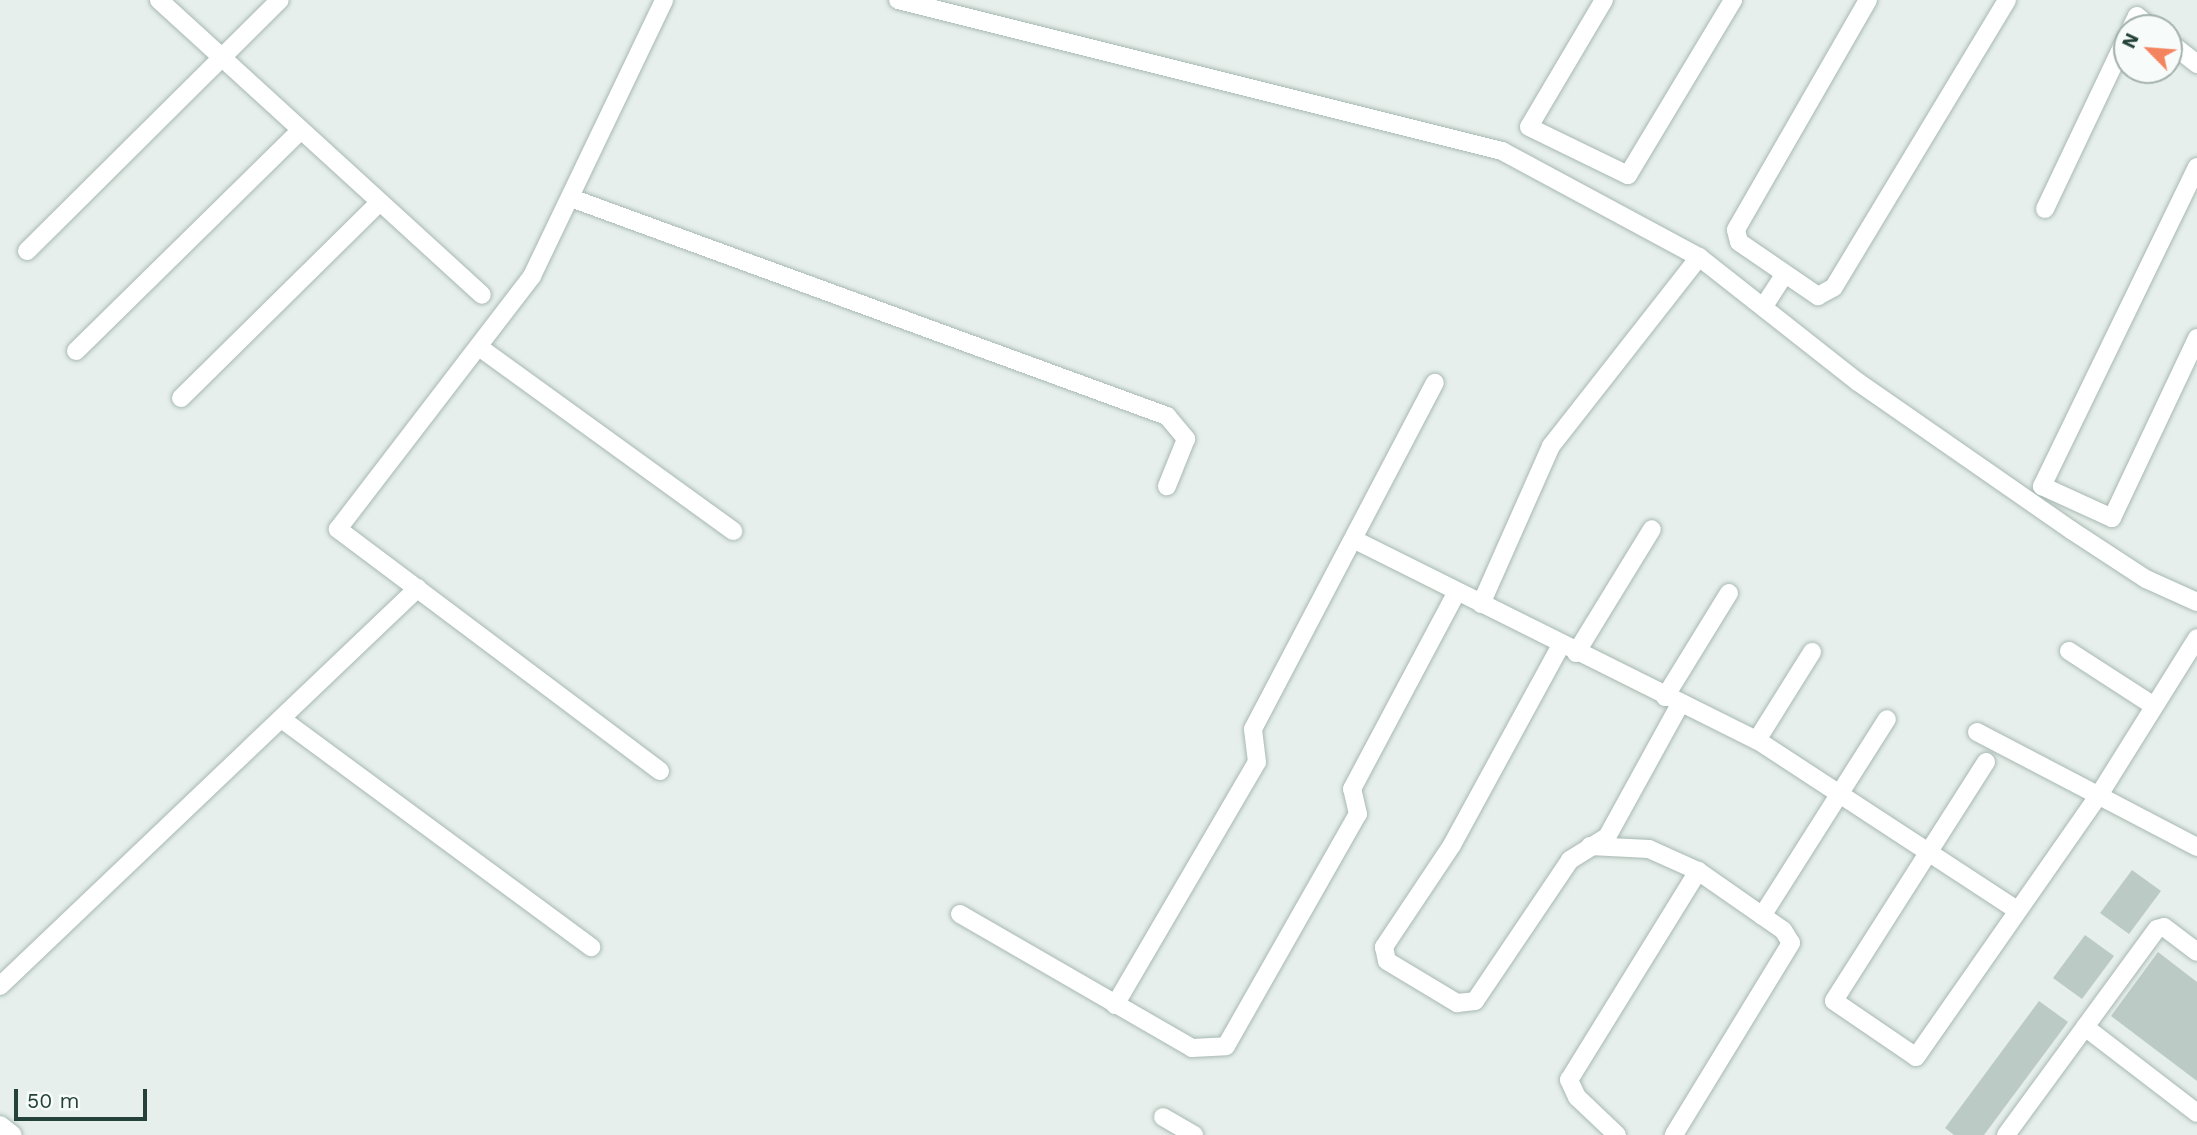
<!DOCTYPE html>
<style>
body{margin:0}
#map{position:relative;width:2197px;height:1135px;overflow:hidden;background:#e6efeb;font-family:"Work Sans",sans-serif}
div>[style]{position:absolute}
.building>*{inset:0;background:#bbcac4}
.roads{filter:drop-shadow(0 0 2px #a8b8b2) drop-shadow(0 0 2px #a8b8b2)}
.minor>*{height:18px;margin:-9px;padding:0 9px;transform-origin:9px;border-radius:9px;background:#fff}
span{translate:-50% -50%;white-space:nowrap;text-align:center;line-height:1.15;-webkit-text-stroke:5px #f7fbf9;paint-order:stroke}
.north{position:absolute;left:2113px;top:14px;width:70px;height:70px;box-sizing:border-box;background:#f7fbf9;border:2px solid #a3b1ad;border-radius:50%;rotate:295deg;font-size:19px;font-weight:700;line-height:28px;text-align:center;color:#24423a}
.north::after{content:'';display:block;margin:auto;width:24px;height:32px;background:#f4845f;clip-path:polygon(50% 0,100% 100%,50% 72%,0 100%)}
.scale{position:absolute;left:14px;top:1089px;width:133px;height:32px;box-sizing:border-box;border:4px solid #24423a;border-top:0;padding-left:9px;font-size:21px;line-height:24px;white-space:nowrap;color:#24423a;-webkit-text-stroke:5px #f7fbf9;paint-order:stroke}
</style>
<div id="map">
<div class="building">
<div style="clip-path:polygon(2132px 870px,2161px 891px,2129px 934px,2100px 913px)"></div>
<div style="clip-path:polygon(2085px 935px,2114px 956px,2082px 999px,2053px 978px)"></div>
<div style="clip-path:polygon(2158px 952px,2197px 982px,2197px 1081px,2111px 1016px)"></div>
<div style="clip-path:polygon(2039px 1001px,2068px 1022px,1984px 1135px,1954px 1135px,1945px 1128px)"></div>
</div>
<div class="roads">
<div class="minor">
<div style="left:159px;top:0;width:437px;rotate:42.4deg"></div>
<div style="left:898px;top:0;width:623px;rotate:14.04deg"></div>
<div style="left:1502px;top:151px;width:224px;rotate:28.3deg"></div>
<div style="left:1699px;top:257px;width:202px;rotate:38.2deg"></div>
<div style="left:1858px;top:382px;width:259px;rotate:34.8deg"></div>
<div style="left:2071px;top:530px;width:90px;rotate:33.2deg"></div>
<div style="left:2146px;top:579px;width:56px;rotate:24.3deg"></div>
<div style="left:1604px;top:0;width:147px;rotate:120.6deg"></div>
<div style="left:1529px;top:127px;width:110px;rotate:25.9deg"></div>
<div style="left:1628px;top:175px;width:204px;rotate:-59deg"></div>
<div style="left:1868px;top:0;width:265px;rotate:119.9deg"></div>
<div style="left:1736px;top:230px;width:12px;rotate:76deg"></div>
<div style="left:1739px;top:242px;width:96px;rotate:34.4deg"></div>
<div style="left:1818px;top:296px;width:18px;rotate:-29deg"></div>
<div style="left:1834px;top:287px;width:335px;rotate:-58.9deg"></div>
<div style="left:2131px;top:28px;width:13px;rotate:-63deg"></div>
<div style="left:2137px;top:16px;width:18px;rotate:41deg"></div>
<div style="left:2169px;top:42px;width:36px;rotate:38deg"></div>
<div style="left:2197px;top:167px;width:355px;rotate:115.9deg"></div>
<div style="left:2042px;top:486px;width:77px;rotate:24.6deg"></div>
<div style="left:2112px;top:518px;width:199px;rotate:-64.7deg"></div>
<div style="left:571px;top:198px;width:635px;rotate:20.09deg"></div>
<div style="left:1167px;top:416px;width:30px;rotate:50deg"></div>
<div style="left:1186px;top:439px;width:51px;rotate:112deg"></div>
<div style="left:2045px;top:209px;width:191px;rotate:-64.6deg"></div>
<div style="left:27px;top:251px;width:356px;rotate:-44.8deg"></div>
<div style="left:1764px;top:306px;width:37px;rotate:-57deg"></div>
<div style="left:479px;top:347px;width:314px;rotate:35.9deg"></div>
<div style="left:76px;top:351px;width:315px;rotate:-44.5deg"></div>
<div style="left:181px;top:398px;width:279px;rotate:-44.6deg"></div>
<div style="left:1355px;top:540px;width:449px;rotate:26.5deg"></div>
<div style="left:1757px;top:740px;width:308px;rotate:33.2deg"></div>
<div style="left:1481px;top:604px;width:173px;rotate:-66.1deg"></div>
<div style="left:1551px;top:446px;width:240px;rotate:-51.9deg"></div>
<div style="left:1561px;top:645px;width:228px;rotate:118.6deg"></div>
<div style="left:1452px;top:845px;width:123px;rotate:123.7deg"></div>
<div style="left:1384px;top:947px;width:14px;rotate:78deg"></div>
<div style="left:1387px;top:961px;width:82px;rotate:31deg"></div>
<div style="left:1457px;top:1003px;width:18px;rotate:-6deg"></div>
<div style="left:1475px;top:1001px;width:170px;rotate:-56deg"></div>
<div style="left:1570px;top:860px;width:44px;rotate:-31.9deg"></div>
<div style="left:1607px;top:837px;width:152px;rotate:-61.2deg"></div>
<div style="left:2069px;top:651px;width:101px;rotate:32.9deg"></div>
<div style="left:1576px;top:653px;width:145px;rotate:-58.5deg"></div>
<div style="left:1665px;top:697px;width:122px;rotate:-58.4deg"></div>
<div style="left:283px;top:720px;width:383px;rotate:36.4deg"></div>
<div style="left:1977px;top:732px;width:248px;rotate:27.6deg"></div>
<div style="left:1757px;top:740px;width:104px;rotate:-58deg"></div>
<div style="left:1986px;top:762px;width:283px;rotate:122.5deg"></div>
<div style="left:1834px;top:1001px;width:99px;rotate:34.3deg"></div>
<div style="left:1916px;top:1057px;width:320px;rotate:-55.1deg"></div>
<div style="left:2099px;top:795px;width:185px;rotate:-58deg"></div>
<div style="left:660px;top:771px;width:403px;rotate:-143.1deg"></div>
<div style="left:338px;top:529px;width:319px;rotate:-52.5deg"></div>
<div style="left:532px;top:276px;width:306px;rotate:-64.4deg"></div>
<div style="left:1590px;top:846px;width:59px;rotate:2.9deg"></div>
<div style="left:1649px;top:849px;width:54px;rotate:24.2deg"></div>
<div style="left:960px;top:914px;width:268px;rotate:30deg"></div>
<div style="left:1192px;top:1048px;width:34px;rotate:-3deg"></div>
<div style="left:1226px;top:1046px;width:267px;rotate:-60.4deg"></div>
<div style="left:1358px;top:814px;width:26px;rotate:-103deg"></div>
<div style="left:1352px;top:789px;width:222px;rotate:-62deg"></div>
<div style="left:1762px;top:916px;width:233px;rotate:-57.6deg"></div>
<div style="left:0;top:986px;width:577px;rotate:-43.6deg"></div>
<div style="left:1115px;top:1005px;width:281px;rotate:-59.7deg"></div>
<div style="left:1257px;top:762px;width:33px;rotate:-97deg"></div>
<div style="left:1253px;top:729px;width:391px;rotate:-62.3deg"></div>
<div style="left:2085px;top:1027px;width:141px;rotate:37.5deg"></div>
<div style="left:1163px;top:1117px;width:36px;rotate:30deg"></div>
<div style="left:0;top:1125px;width:16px;rotate:38deg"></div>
<div style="left:1617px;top:1135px;width:55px;rotate:-136.5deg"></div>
<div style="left:1577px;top:1097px;width:19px;rotate:-115deg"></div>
<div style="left:1569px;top:1080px;width:246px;rotate:-58.3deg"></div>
<div style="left:1698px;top:871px;width:103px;rotate:34.8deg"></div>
<div style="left:1783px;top:930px;width:15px;rotate:58deg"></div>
<div style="left:1791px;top:943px;width:225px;rotate:121.4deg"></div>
<div style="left:2006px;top:1135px;width:255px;rotate:-53.8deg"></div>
<div style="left:2157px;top:929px;width:7px;rotate:-16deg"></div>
<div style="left:2164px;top:927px;width:41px;rotate:37.1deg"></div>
</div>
</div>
<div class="north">N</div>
<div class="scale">50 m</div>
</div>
